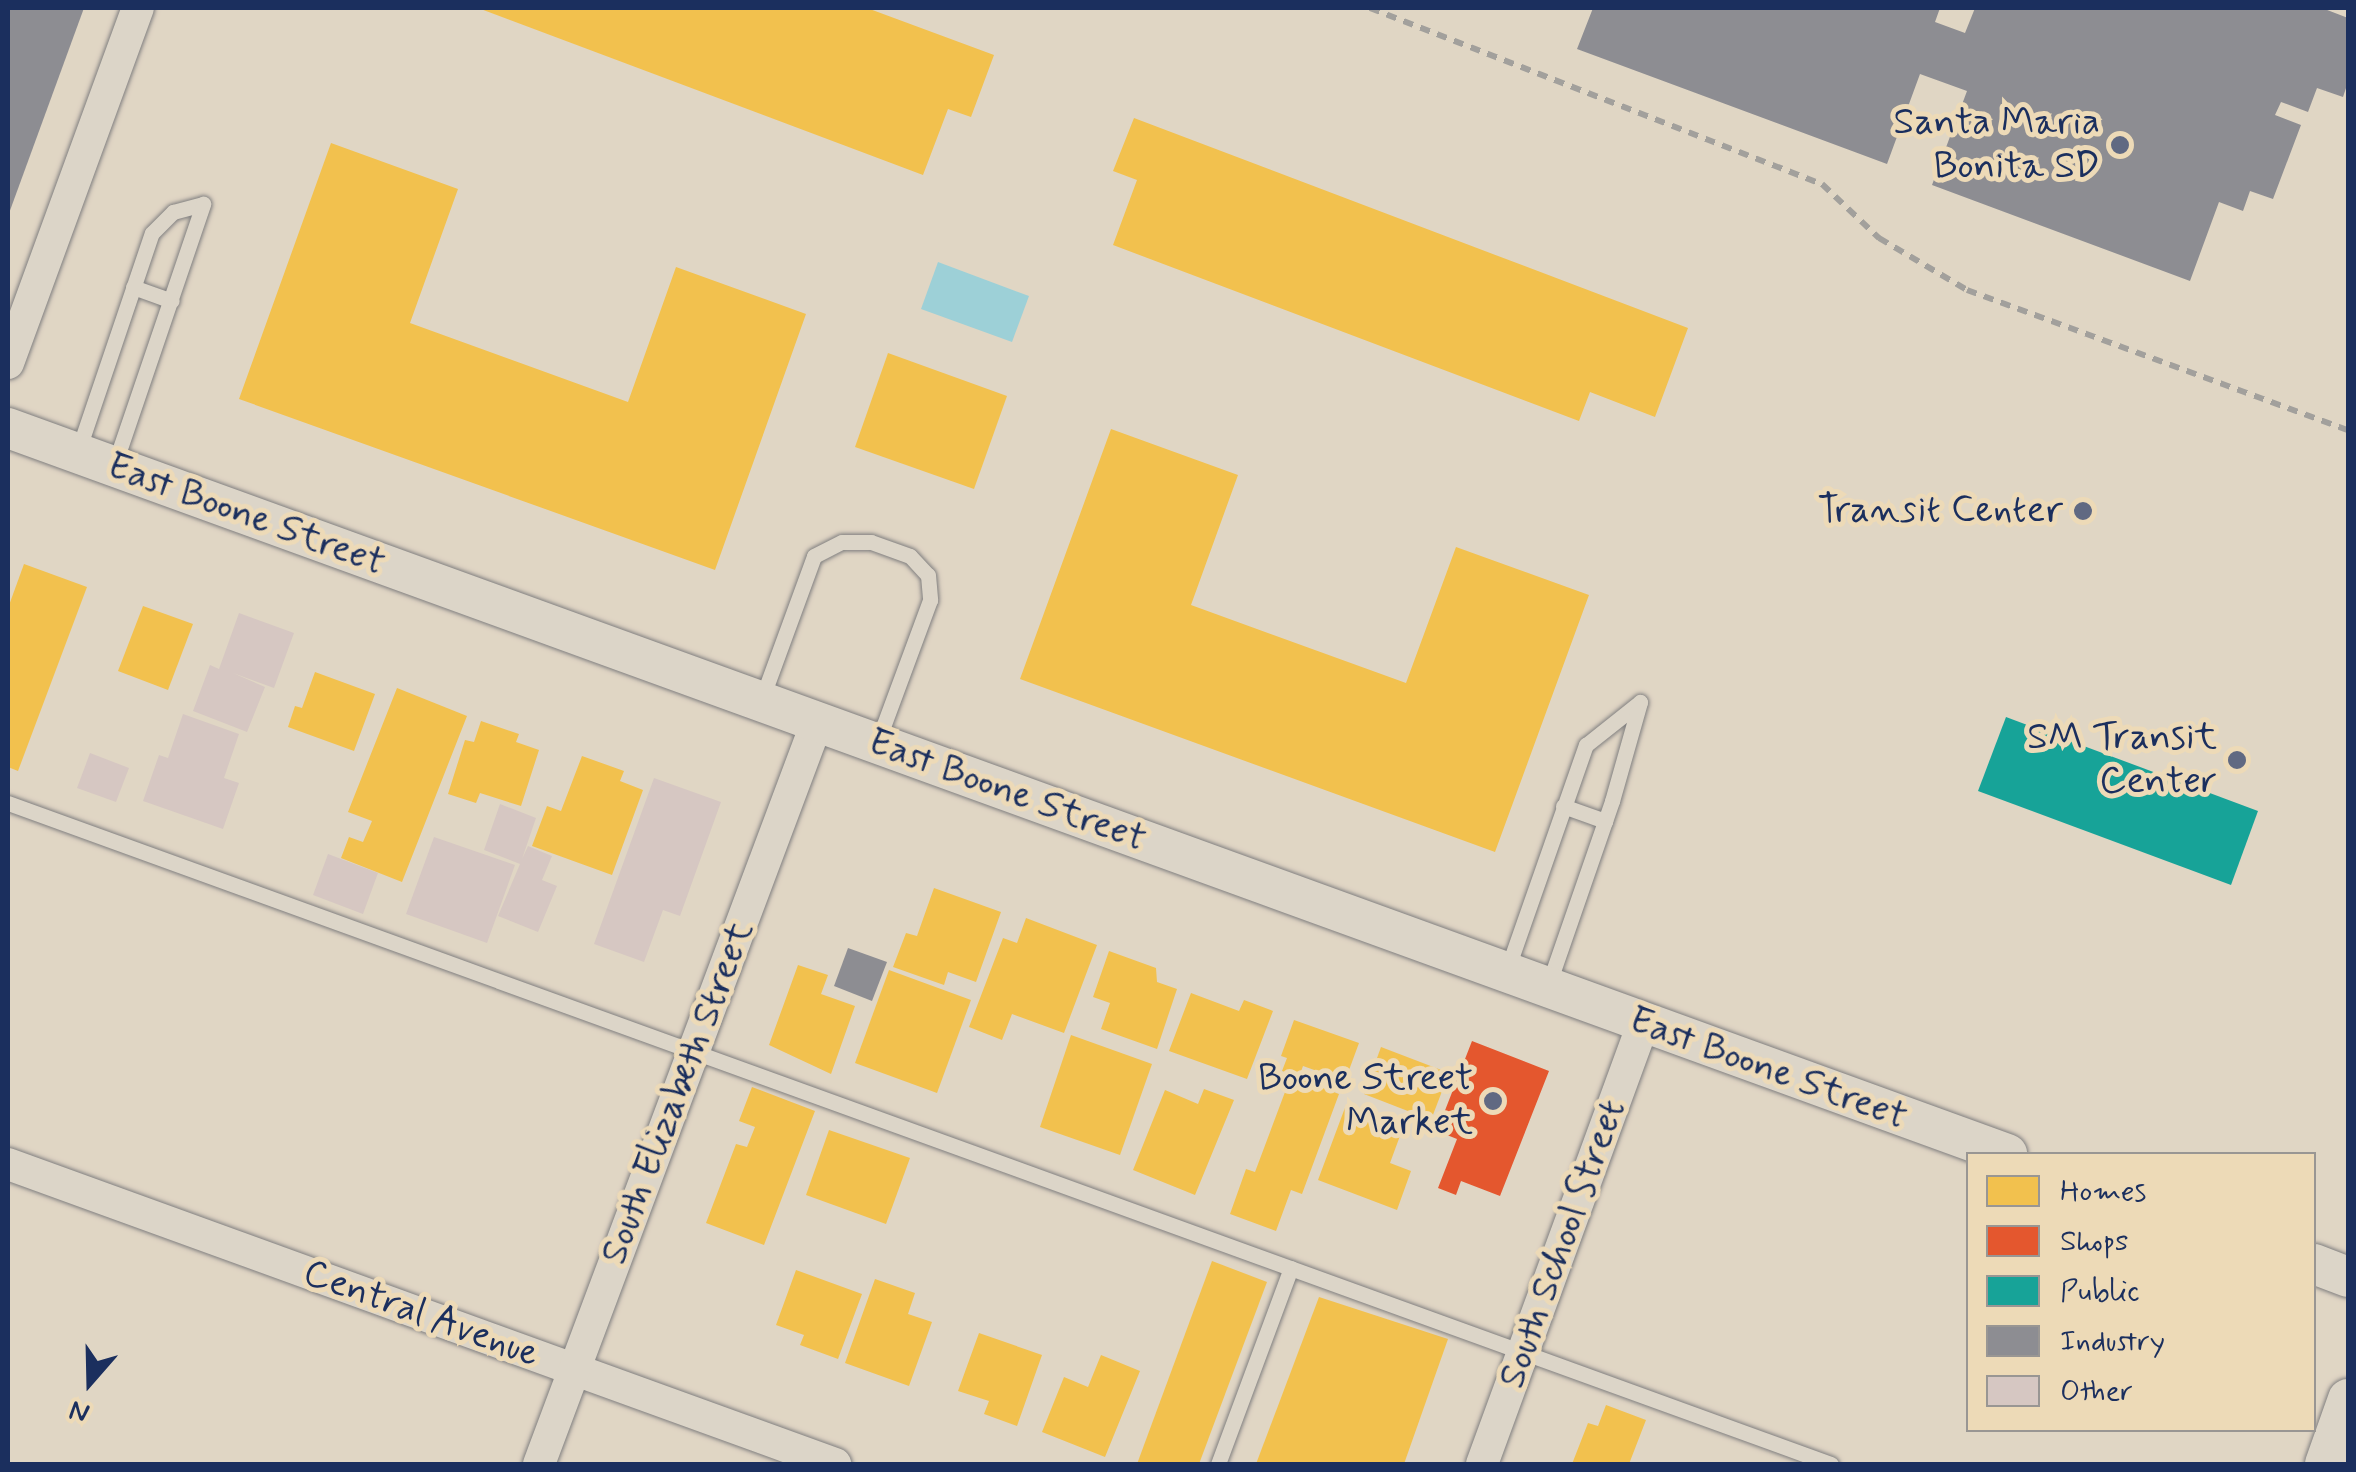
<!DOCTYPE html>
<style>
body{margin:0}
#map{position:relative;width:2356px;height:1472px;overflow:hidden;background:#e0d6c4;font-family:Mynerve,sans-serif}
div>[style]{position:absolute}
.water>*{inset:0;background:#9dd0d7}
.homes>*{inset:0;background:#f2c14e}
.shops>*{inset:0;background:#e4572e}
.public>*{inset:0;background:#17a398}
.industry>*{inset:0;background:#8d8d92}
.building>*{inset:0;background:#d6c7c2}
.path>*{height:6px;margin-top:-3px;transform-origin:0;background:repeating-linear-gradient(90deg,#a2a09c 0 10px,transparent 0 18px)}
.roads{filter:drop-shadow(0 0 2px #807f80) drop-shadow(0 0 2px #807f80)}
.service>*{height:15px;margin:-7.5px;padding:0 7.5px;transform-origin:7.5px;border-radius:7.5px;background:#dcd5c8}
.minor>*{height:32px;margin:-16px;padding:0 16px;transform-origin:16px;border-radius:16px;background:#dcd5c8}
.tertiary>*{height:40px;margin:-20px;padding:0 20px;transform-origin:20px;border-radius:20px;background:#dcd5c8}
.dots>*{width:28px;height:28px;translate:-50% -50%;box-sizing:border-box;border:5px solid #eddab7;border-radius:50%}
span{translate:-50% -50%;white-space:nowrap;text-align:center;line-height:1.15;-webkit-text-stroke:10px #eddab7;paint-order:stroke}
.poi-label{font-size:38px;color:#1b2f5e}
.right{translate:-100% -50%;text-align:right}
.street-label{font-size:38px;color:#1b2f5e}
.frame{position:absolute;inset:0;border:10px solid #1b2f5e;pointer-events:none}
.legend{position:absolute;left:1966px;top:1152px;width:350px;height:280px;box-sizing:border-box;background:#eddab7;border:2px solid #999693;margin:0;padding:12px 18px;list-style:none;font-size:30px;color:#1b2f5e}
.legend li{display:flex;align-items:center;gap:20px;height:50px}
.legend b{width:50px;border:2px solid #999693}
.north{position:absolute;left:40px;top:1332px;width:100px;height:100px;-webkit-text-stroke:8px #eddab7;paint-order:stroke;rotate:200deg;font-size:28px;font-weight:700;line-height:40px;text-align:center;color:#1b2f5e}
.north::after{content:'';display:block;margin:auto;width:35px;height:45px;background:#1b2f5e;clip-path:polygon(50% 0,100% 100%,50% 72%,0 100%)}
</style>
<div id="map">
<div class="water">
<div style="clip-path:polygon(938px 262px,1029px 296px,1012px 342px,921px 309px)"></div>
</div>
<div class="homes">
<div style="clip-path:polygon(478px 8px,867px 8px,994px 55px,971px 117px,948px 109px,923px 175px)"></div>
<div style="clip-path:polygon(1134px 118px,1688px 328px,1655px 417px,1590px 392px,1579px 421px,1113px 245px,1137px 180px,1113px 171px)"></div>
<div style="clip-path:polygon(331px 143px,458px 189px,410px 323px,628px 402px,676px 267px,806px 314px,715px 570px,239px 399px)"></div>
<div style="clip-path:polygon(888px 353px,1007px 396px,974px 489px,855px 447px)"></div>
<div style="clip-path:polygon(1111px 429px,1238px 475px,1191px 605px,1406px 683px,1456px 547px,1589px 595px,1495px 852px,1020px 679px)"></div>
<div style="clip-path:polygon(24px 564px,87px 587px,18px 771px,8px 767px,8px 608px)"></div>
<div style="clip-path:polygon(143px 606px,193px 624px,168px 690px,118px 671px)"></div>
<div style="clip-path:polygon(315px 672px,375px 694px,354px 751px,288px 727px,295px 706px,302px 708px)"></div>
<div style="clip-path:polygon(397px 688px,467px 716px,402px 882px,341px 858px,349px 837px,363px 842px,372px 821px,348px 812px)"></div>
<div style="clip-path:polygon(481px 721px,519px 734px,516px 742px,539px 750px,521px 806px,480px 793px,476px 803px,448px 794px,465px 740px,474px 742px)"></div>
<div style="clip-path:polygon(582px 756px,624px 771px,620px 781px,643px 790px,612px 875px,532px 846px,547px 806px,561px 811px)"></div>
<div style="clip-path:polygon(934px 888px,1001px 912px,976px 982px,948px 972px,944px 985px,893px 967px,906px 933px,917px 936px)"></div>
<div style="clip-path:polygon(1026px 918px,1097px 945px,1064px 1033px,1012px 1014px,1002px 1040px,969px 1027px,1003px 938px,1017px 943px)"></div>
<div style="clip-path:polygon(1109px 951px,1156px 968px,1157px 982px,1177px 989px,1157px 1049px,1101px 1029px,1110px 1003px,1093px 997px)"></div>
<div style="clip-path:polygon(798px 965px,828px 975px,821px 994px,855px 1006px,831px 1074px,769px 1045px)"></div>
<div style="clip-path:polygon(889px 970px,971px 1000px,937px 1093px,855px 1063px)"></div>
<div style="clip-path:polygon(1191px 993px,1239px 1011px,1244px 1000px,1273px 1011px,1247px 1079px,1169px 1051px)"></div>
<div style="clip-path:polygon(1294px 1020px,1359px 1043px,1345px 1081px,1303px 1066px,1299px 1077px,1282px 1071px,1287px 1058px,1281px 1056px)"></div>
<div style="clip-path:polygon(1071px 1035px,1152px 1064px,1120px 1155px,1040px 1127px)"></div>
<div style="clip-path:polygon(1381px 1047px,1449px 1073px,1431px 1120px,1364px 1094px)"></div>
<div style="clip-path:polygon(1291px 1076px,1339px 1094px,1302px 1194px,1291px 1190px,1276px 1231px,1230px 1214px,1246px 1169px,1255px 1172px)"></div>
<div style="clip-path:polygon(752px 1087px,815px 1111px,764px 1245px,706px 1223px,736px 1144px,747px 1147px,755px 1127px,739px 1121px)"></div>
<div style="clip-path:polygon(1204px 1089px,1234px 1100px,1195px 1195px,1133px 1170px,1165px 1090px,1198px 1104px)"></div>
<div style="clip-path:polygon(1346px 1105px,1404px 1125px,1390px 1163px,1411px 1171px,1397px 1210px,1318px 1180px)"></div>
<div style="clip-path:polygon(829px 1130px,910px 1158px,886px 1224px,806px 1195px)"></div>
<div style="clip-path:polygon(1212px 1261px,1267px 1282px,1199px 1464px,1137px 1464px)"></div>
<div style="clip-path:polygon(796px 1270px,862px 1294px,838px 1359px,800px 1345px,804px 1335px,776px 1325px)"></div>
<div style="clip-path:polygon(875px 1279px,915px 1293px,908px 1314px,932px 1322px,909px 1386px,845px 1363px)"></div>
<div style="clip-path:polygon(1319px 1297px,1448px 1339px,1404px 1464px,1256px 1464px)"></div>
<div style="clip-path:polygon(979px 1333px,1042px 1355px,1017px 1426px,984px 1414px,989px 1401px,958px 1391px)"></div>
<div style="clip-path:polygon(1101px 1355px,1140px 1371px,1105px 1457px,1042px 1432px,1064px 1377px,1088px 1387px)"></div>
<div style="clip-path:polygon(1606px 1405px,1646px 1420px,1629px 1464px,1572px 1464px,1588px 1423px,1598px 1426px)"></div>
</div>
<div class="shops">
<div style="clip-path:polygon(1472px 1041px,1549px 1071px,1500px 1196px,1461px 1181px,1456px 1195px,1438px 1188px,1457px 1139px,1437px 1131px)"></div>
</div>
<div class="public">
<div style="clip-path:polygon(2006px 717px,2258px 811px,2231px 885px,1978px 791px)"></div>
</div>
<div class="industry">
<div style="clip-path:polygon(8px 8px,84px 8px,8px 216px)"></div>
<div style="clip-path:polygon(1593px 8px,1940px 8px,1935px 22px,1965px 33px,1975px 8px,2322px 8px,2348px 18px,2348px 82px,2343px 97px,2317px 88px,2308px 112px,2281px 102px,2275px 115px,2301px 125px,2273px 199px,2250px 191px,2243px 211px,2219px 202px,2190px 281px,1932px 185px,1967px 91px,1920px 74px,1887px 164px,1577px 49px)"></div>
<div style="clip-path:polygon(848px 948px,887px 962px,872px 1001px,834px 986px)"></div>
</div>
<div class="building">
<div style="clip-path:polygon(239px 613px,294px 633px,274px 688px,233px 673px,265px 687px,247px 732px,193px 711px,210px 665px,219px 669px)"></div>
<div style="clip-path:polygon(183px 714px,239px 734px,224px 778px,239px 783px,223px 829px,143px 801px,159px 755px,168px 758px)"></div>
<div style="clip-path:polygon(90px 753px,129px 768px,116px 802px,77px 788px)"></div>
<div style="clip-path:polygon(654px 778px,721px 802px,680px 916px,663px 910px,644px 962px,594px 944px)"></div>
<div style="clip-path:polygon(500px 804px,536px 818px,522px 859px,528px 846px,552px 856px,542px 880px,557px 886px,538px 932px,498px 916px,520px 864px,484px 850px)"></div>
<div style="clip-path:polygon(434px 837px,515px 865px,487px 943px,406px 914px)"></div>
<div style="clip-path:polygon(328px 854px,378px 873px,363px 914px,313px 895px)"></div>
</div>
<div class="path">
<div style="left:1370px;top:8px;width:485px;rotate:21.3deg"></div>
<div style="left:1822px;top:184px;width:79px;rotate:43.5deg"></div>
<div style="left:1879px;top:238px;width:102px;rotate:30.6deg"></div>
<div style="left:1967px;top:290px;width:406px;rotate:20.2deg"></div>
</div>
<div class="roads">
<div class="service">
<div style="left:133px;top:287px;width:41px;rotate:19.7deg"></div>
<div style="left:78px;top:451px;width:230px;rotate:-71.3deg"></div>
<div style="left:152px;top:233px;width:30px;rotate:-45deg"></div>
<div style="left:173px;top:212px;width:31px;rotate:-15deg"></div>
<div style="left:115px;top:463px;width:274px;rotate:-71.2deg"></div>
<div style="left:761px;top:701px;width:154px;rotate:-69.9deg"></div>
<div style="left:814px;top:556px;width:31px;rotate:-27deg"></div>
<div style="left:842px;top:542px;width:29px"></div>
<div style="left:871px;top:542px;width:41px;rotate:19.7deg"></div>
<div style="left:910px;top:556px;width:26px;rotate:47deg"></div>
<div style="left:928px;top:575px;width:25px;rotate:85deg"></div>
<div style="left:930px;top:600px;width:153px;rotate:110.3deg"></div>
<div style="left:8px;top:803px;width:1939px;rotate:19.93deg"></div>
<div style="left:1563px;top:806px;width:45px;rotate:19.7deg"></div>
<div style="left:1506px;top:973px;width:242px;rotate:-70.7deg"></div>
<div style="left:1586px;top:745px;width:69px;rotate:-38.5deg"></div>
<div style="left:1549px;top:983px;width:193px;rotate:-70.9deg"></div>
<div style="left:1612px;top:801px;width:103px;rotate:-74.2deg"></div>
<div style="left:1218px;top:1464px;width:209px;rotate:-69.6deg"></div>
</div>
<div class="minor">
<div style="left:8px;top:363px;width:378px;rotate:-69.9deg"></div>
<div style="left:8px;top:1164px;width:880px;rotate:19.94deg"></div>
<div style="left:539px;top:1464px;width:792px;rotate:-69.46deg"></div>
<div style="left:1482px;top:1464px;width:469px;rotate:-69.9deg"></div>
</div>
<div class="tertiary">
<div style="left:8px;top:428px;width:2127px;rotate:19.96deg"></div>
<div style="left:2314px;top:1264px;width:36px;rotate:21deg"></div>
<div style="left:2325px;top:1464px;width:69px;rotate:-70.5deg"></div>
</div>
</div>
<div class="dots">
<div style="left:2120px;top:145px;background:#606982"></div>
<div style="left:2083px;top:511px;background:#606982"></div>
<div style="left:2237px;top:760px;background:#606982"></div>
<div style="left:1493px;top:1101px;background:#606982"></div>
</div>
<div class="poi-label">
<span class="right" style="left:2100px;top:145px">Santa Maria<br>Bonita SD</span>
<span class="right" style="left:2063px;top:511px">Transit Center</span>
<span class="right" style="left:2217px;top:760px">SM Transit<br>Center</span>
<span class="right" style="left:1473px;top:1101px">Boone Street<br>Market</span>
</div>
<div class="street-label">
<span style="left:246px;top:515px;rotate:20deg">East Boone Street</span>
<span style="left:1007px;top:791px;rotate:20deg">East Boone Street</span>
<span style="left:1768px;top:1069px;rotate:20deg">East Boone Street</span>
<span style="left:678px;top:1093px;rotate:-69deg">South Elizabeth Street</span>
<span style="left:1563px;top:1244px;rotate:-70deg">South School Street</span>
<span style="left:421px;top:1314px;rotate:20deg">Central Avenue</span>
</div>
<div class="frame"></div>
<ul class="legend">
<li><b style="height:28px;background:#f2c14e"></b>Homes</li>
<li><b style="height:28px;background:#e4572e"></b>Shops</li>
<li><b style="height:28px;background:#17a398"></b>Public</li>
<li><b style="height:28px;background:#8d8d92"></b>Industry</li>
<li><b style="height:28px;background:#d6c7c2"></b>Other</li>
</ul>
<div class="north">N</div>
</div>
